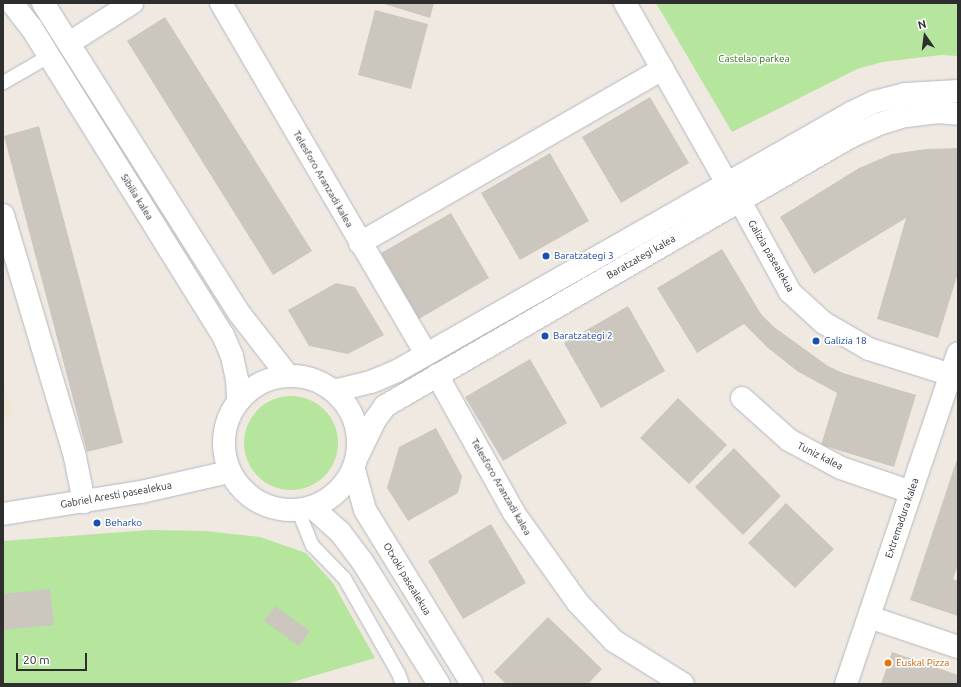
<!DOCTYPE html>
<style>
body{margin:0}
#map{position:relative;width:961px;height:687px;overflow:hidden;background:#efe9e1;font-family:Ubuntu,sans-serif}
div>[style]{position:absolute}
.education>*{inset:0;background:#f0e6d1}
.green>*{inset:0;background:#b6e59e}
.round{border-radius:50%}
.building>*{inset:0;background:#cbc7bf}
.roads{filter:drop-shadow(0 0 1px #b4b7c1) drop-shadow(0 0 1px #b4b7c1)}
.lane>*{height:13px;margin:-6.5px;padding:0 6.5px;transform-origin:6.5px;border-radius:6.5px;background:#fff}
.street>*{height:22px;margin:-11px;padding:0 11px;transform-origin:11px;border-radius:11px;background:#fff}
.secondary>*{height:22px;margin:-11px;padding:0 11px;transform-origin:11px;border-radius:11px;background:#fff}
.secondary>.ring{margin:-11px;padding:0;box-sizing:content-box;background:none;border:22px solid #fff;border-radius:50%}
.dots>*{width:11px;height:11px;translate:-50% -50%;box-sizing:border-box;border:2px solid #fff;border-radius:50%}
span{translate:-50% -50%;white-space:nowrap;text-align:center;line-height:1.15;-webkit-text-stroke:3px #fff;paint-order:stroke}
.park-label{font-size:10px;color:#2c6e1b}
.street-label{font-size:10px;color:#2e2e2e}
.transit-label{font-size:10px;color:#164399}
.left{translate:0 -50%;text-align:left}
.food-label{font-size:10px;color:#c56008}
.frame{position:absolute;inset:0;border:4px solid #2e2e2e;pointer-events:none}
.north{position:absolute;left:905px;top:16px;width:40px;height:40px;-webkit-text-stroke:3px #fff;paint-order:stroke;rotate:346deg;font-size:11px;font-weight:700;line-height:16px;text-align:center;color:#2e2e2e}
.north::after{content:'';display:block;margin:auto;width:14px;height:18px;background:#2e2e2e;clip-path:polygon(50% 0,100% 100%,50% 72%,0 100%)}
.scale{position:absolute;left:16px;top:653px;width:71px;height:18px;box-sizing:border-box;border:2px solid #2e2e2e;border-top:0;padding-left:5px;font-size:12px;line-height:14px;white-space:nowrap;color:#2e2e2e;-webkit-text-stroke:3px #fff;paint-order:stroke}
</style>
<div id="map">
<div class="education">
<div style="clip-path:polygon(3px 382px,14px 416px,3px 417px)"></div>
</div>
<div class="green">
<div style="clip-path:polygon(656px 3px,958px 3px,958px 56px,941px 55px,882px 62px,857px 69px,732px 132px)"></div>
<div class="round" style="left:244px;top:396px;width:94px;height:94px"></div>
<div style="clip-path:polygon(150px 530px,205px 531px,260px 537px,306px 553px,333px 583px,375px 658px,286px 684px,3px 684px,3px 541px)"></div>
</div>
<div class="building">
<div style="clip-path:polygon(381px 3px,434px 3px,430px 18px)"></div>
<div style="clip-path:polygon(375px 10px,428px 24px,411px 89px,358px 75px)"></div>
<div style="clip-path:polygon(165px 17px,312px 251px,273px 275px,127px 41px)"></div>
<div style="clip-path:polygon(650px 97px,689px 163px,621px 203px,582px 137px)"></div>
<div style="clip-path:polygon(39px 126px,123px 443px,87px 452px,4px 136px)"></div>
<div style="clip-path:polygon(958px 148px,958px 273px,938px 338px,877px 319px,906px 218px,814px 274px,780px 217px,859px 168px,892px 154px,926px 149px)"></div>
<div style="clip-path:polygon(550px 153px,589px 221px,520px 260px,481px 193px)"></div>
<div style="clip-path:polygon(451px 213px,489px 278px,419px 319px,381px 253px)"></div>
<div style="clip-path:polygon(722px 249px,761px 314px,774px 327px,828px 366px,843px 373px,916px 395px,894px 467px,821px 445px,837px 393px,797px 371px,768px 348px,744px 324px,697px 353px,657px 288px)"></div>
<div style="clip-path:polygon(336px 283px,355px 287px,384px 335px,348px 354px,309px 346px,288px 310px)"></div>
<div style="clip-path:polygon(628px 306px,665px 371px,601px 408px,564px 343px)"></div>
<div style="clip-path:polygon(530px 359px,567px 423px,503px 461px,465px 397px)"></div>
<div style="clip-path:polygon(678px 398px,727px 445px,689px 484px,640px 438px)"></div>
<div style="clip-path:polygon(436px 428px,462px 476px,458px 493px,408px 521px,387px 488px,399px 447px)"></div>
<div style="clip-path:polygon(734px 448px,781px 496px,743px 535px,695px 487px)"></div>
<div style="clip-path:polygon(958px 456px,958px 565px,953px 579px,958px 581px,958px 616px,910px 600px)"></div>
<div style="clip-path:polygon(786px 503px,834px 549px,795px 588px,748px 543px)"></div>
<div style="clip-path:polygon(491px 524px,526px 583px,463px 619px,428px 561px)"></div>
<div style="clip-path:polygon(50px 589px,54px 625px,3px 630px,3px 594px)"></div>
<div style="clip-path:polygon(275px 606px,310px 631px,299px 646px,264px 621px)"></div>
<div style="clip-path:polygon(548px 617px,602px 669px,588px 684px,506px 684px,494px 672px)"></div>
<div style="clip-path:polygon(892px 652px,958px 675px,958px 684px,881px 684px)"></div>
</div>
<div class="roads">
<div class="lane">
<div style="left:3px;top:82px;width:52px;rotate:-30deg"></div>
<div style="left:298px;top:511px;width:37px;rotate:68deg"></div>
<div style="left:312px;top:545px;width:46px;rotate:45.9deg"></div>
<div style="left:344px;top:578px;width:109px;rotate:60.4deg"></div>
<div style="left:398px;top:673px;width:12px;rotate:70deg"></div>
</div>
<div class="street">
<div style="left:221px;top:3px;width:406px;rotate:59.7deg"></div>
<div style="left:625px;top:3px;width:207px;rotate:60.5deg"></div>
<div style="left:69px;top:43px;width:75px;rotate:-32.4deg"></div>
<div style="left:740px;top:201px;width:104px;rotate:61.2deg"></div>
<div style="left:790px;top:292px;width:46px;rotate:42.4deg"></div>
<div style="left:824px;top:323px;width:52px;rotate:30deg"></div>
<div style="left:869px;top:349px;width:93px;rotate:17.5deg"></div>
<div style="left:3px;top:215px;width:252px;rotate:73.4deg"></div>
<div style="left:75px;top:457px;width:46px;rotate:78.7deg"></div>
<div style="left:360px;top:243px;width:349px;rotate:-29.9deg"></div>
<div style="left:437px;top:375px;width:158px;rotate:60.8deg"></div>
<div style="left:514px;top:513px;width:110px;rotate:54.6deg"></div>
<div style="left:578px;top:603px;width:52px;rotate:46.5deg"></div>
<div style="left:614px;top:641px;width:81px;rotate:31.9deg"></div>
<div style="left:334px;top:391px;width:38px;rotate:-14deg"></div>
<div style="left:371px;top:382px;width:28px;rotate:-23deg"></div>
<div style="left:397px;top:371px;width:522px;rotate:-29.61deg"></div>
<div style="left:851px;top:113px;width:25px;rotate:-26deg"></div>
<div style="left:874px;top:102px;width:32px;rotate:-14deg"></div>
<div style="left:905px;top:94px;width:53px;rotate:-3.2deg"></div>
<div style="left:742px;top:398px;width:63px;rotate:41.8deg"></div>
<div style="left:789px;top:440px;width:59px;rotate:28.3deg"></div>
<div style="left:841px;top:468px;width:74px;rotate:18.9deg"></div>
<div style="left:358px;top:455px;width:39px;rotate:-64deg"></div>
<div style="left:375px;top:420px;width:17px;rotate:-54deg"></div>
<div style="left:385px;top:406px;width:537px;rotate:-30.05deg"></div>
<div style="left:850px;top:137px;width:32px;rotate:-24deg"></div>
<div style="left:879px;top:124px;width:28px;rotate:-17deg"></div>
<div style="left:906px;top:116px;width:31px;rotate:-7deg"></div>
<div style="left:937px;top:112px;width:21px;rotate:5deg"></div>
<div style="left:3px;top:514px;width:140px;rotate:-9.1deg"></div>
<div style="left:141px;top:492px;width:90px;rotate:-12.8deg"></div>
<div style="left:869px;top:617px;width:94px;rotate:18.6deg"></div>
<div style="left:846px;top:684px;width:349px;rotate:-71.3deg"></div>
</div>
<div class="secondary">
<div style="left:12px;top:3px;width:31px;rotate:52deg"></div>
<div style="left:31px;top:27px;width:363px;rotate:58.1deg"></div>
<div style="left:223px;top:335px;width:23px;rotate:67deg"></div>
<div style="left:232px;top:356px;width:24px;rotate:78deg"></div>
<div style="left:237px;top:379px;width:22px;rotate:87deg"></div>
<div style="left:43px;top:3px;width:367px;rotate:57.7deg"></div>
<div style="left:239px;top:313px;width:80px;rotate:52.1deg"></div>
<div class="ring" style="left:224px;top:376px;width:112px;height:112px"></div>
<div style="left:354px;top:470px;width:41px;rotate:74.6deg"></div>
<div style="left:365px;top:510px;width:204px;rotate:58.4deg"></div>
<div style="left:312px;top:507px;width:38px;rotate:42deg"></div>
<div style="left:340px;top:532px;width:36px;rotate:53deg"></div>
<div style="left:362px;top:561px;width:145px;rotate:58deg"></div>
</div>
</div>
<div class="dots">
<div style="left:546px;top:256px;background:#1a4fb4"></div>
<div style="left:545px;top:336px;background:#1a4fb4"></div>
<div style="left:816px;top:341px;background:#1a4fb4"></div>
<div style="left:97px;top:523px;background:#1a4fb4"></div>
<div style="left:888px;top:663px;background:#e8710a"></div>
</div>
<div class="park-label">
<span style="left:754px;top:59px">Castelao parkea</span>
</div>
<div class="street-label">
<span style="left:323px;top:179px;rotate:60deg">Telesforo Aranzadi kalea</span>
<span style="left:137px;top:197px;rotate:58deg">Sibilia kalea</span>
<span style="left:771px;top:256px;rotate:60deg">Galizia pasealekua</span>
<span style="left:641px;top:257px;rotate:-30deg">Baratzategi kalea</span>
<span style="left:820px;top:456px;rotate:27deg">Tuniz kalea</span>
<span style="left:501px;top:487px;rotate:60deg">Telesforo Aranzadi kalea</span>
<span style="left:116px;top:495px;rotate:-10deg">Gabriel Aresti pasealekua</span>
<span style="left:902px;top:518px;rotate:-71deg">Extremadura kalea</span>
<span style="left:407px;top:579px;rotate:59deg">Otxoki pasealekua</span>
</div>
<div class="transit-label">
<span class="left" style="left:554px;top:256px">Baratzategi 3</span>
<span class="left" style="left:553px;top:336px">Baratzategi 2</span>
<span class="left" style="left:824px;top:341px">Galizia 18</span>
<span class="left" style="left:105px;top:523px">Beharko</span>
</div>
<div class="food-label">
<span class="left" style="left:896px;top:663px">Euskal Pizza</span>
</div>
<div class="frame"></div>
<div class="north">N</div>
<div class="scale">20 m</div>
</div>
